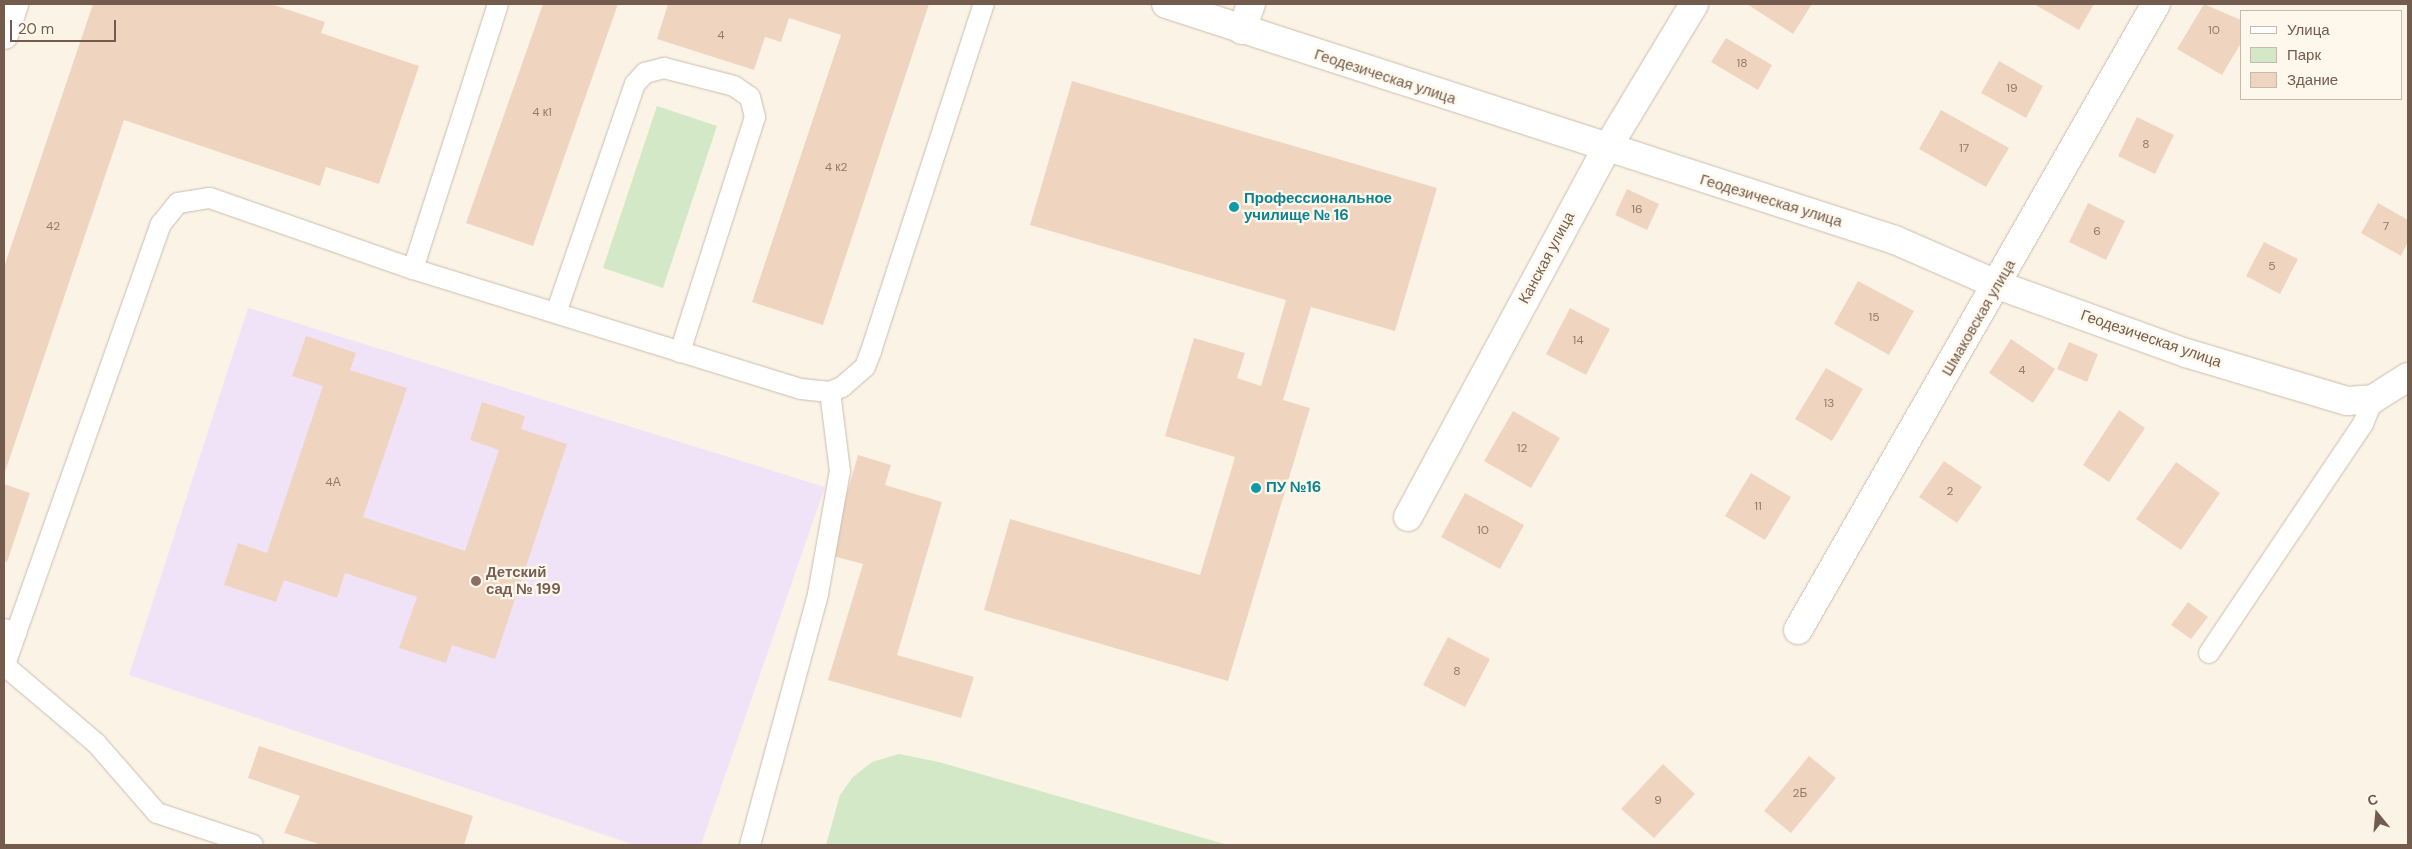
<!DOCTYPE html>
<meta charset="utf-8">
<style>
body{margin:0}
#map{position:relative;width:2412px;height:849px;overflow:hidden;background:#fbf4e6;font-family:"DM Sans",sans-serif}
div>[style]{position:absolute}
.education>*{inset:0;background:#f1e3f7}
.green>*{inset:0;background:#d2e8c6}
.building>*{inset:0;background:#efd5c0}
.roads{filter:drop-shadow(0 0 1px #ccbcad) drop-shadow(0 0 1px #ccbcad)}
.lane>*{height:20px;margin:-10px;padding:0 10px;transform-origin:10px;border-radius:10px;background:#fff}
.street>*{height:28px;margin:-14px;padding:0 14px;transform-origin:14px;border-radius:14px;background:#fff}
.dots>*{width:14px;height:14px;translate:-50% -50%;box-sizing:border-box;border:2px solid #fef8ec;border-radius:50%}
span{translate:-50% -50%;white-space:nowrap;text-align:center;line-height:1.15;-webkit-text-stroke:4.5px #fef8ec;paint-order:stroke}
.number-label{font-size:12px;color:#927a6a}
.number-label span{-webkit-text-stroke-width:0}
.street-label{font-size:15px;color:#735c4d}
.culture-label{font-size:15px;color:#0d838f;font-weight:700}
.left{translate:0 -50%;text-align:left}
.education-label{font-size:15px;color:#785e54;font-weight:700}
.frame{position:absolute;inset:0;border:5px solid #735c4d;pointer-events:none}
.legend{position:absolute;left:2240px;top:10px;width:162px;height:90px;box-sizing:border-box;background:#fef8ec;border:1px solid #c6baac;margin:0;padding:6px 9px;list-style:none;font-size:15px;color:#735c4d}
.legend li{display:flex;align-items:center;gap:10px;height:25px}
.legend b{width:25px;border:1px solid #c6baac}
.north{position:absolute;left:2352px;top:789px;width:50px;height:50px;-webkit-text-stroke:4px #fef8ec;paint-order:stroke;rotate:343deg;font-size:14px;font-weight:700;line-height:20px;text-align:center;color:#735c4d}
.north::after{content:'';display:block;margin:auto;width:18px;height:22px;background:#735c4d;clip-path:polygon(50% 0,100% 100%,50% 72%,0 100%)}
.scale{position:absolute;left:10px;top:20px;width:106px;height:22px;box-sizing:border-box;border:2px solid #735c4d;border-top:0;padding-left:6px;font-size:15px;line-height:18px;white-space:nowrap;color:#735c4d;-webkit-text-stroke:4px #fef8ec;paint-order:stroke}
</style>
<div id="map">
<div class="education">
<div style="clip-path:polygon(248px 308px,825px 487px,701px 845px,635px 845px,129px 675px)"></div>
</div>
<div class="green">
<div style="clip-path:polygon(657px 106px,717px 126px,663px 288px,603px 268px)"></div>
<div style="clip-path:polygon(899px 754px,939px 762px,1228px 845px,826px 845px,840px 795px,853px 777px,872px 762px)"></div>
</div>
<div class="building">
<div style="clip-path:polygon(93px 4px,271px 4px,325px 22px,321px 33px,419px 66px,379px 184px,326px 167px,320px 186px,124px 120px,4px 475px,4px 267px)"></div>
<div style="clip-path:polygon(543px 4px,618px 4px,533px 246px,466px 223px)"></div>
<div style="clip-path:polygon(668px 4px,929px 4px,823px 325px,752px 302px,841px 35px,789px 18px,781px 42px,765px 37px,754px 70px,657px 39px)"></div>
<div style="clip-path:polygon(1747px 4px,1812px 4px,1793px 34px)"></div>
<div style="clip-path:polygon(2034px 4px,2094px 4px,2079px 30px)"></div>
<div style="clip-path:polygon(2204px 4px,2241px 20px,2241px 43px,2222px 75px,2177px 49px)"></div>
<div style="clip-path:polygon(1726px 38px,1772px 65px,1758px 90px,1711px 62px)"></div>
<div style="clip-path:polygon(1999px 61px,2043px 86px,2026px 118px,1981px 93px)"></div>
<div style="clip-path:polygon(1072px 81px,1437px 188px,1395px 331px,1311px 307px,1283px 400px,1310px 408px,1228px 681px,984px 610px,1010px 519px,1200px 575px,1235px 457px,1165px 436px,1194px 338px,1245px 353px,1237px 378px,1261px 386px,1286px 300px,1030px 225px)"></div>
<div style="clip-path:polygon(1941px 110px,2009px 148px,1986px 187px,1919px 149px)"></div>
<div style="clip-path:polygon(2137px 117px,2174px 135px,2155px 174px,2118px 156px)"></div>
<div style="clip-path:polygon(1627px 189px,1659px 204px,1647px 230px,1615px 215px)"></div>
<div style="clip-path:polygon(2088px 203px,2125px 221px,2106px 260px,2069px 242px)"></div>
<div style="clip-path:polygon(2378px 203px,2408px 220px,2408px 242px,2401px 256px,2361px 233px)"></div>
<div style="clip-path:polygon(2264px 242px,2298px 259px,2280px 294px,2246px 276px)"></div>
<div style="clip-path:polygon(1858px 281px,1914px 311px,1889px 355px,1834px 324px)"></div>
<div style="clip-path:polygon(1570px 308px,1610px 329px,1586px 375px,1546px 354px)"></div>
<div style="clip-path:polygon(306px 336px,356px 353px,350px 370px,407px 388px,363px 517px,465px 551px,499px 450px,470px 440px,482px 402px,525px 416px,521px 429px,567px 444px,495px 659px,452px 645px,446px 663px,399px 648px,417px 597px,345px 573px,337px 598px,284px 580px,276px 602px,224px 585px,238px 543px,267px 553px,323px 386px,292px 376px)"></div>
<div style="clip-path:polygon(2011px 339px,2055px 369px,2033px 403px,1989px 373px)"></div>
<div style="clip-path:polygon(2069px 342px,2098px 354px,2087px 382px,2057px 369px)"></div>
<div style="clip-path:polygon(1826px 368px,1863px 389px,1832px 441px,1795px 419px)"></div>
<div style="clip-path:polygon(2119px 410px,2145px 428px,2109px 482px,2083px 465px)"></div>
<div style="clip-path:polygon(1513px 411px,1560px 438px,1531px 488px,1484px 461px)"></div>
<div style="clip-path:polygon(858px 455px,891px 465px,885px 485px,942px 502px,897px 655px,974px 677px,961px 718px,828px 680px,863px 564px,829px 555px)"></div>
<div style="clip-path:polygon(1944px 461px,1982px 487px,1957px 523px,1919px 497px)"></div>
<div style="clip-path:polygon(2176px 462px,2220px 493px,2181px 550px,2136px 519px)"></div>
<div style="clip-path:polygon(1751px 473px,1791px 497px,1765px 540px,1725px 516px)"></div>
<div style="clip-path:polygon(4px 484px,30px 493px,7px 562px,4px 561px)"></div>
<div style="clip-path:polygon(1465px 493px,1524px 525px,1500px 569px,1441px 537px)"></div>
<div style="clip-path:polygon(2188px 602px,2208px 617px,2191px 639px,2171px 625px)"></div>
<div style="clip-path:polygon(1448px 637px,1490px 659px,1465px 707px,1423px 685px)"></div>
<div style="clip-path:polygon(259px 746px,473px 816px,464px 845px,322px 845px,284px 833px,300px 796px,248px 778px)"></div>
<div style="clip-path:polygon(1809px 756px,1836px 778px,1791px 833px,1764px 811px)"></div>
<div style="clip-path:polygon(1663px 764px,1695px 794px,1654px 838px,1621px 809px)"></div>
</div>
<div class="roads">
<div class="lane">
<div style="left:413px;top:269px;width:406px;rotate:17.2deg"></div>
<div style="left:801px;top:389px;width:29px;rotate:6deg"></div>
<div style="left:830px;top:392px;width:13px;rotate:-23deg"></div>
<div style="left:842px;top:387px;width:30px;rotate:-41deg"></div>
<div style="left:865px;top:367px;width:17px;rotate:-69deg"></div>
<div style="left:871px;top:351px;width:365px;rotate:-72deg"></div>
<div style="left:556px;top:313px;width:242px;rotate:-71deg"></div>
<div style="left:635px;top:84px;width:15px;rotate:-48deg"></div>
<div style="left:645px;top:73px;width:20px;rotate:-15deg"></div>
<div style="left:664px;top:68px;width:72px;rotate:14.4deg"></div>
<div style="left:734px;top:86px;width:19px;rotate:35deg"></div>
<div style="left:750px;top:97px;width:21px;rotate:76deg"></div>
<div style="left:755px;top:117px;width:247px;rotate:107.7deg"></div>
<div style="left:4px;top:629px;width:13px;rotate:18deg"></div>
<div style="left:16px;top:633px;width:36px;rotate:109deg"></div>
<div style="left:16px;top:633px;width:434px;rotate:-70.5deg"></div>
<div style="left:161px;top:224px;width:27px;rotate:-51deg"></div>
<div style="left:178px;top:203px;width:32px;rotate:-9deg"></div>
<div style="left:210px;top:198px;width:215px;rotate:19.3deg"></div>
<div style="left:413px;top:269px;width:278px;rotate:-72.2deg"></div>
<div style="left:2209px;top:653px;width:276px;rotate:-56.1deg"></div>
<div style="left:2363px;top:424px;width:27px;rotate:-68deg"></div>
<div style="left:4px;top:665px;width:121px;rotate:40.3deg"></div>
<div style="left:96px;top:743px;width:93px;rotate:48.9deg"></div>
<div style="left:157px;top:813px;width:101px;rotate:18.4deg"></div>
<div style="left:750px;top:845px;width:260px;rotate:-74.8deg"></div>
<div style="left:818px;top:594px;width:125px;rotate:-79.9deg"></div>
<div style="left:840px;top:471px;width:80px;rotate:-97.2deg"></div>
</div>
<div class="street">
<div style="left:1166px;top:4px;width:766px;rotate:17.94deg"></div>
<div style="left:1895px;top:240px;width:112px;rotate:23.6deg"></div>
<div style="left:1998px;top:285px;width:200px;rotate:19.9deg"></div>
<div style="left:2186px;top:353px;width:168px;rotate:16.6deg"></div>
<div style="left:2347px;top:401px;width:26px;rotate:-4deg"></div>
<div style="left:2373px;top:399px;width:41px;rotate:-32.2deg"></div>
<div style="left:1242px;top:30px;width:28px;rotate:-71deg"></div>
<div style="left:4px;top:35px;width:33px;rotate:-72deg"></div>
<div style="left:1408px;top:517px;width:417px;rotate:-61.7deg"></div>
<div style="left:1606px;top:150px;width:170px;rotate:-58.9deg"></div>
<div style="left:1798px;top:630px;width:721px;rotate:-60.24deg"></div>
</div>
</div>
<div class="dots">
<div style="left:1234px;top:207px;background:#0f9aa8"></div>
<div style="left:1256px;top:488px;background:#0f9aa8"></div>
<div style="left:476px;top:581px;background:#8d6e63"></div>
</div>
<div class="number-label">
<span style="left:2214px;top:31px">10</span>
<span style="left:721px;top:36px">4</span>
<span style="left:1742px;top:64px">18</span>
<span style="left:2012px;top:89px">19</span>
<span style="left:542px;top:113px">4 к1</span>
<span style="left:2146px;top:145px">8</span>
<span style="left:1964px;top:149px">17</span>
<span style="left:836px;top:168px">4 к2</span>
<span style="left:1637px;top:210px">16</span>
<span style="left:53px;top:227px">42</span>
<span style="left:2386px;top:227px">7</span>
<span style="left:2097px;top:232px">6</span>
<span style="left:2272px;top:267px">5</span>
<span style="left:1874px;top:318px">15</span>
<span style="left:1578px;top:341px">14</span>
<span style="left:2022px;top:371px">4</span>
<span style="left:1829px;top:404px">13</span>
<span style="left:1522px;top:449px">12</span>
<span style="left:333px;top:483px">4А</span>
<span style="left:1950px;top:492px">2</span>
<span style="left:1758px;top:507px">11</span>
<span style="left:1483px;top:531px">10</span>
<span style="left:1457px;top:672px">8</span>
<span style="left:1800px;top:794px">2Б</span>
<span style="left:1658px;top:801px">9</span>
</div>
<div class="street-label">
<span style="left:1385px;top:77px;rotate:18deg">Геодезическая улица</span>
<span style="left:1771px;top:201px;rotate:17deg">Геодезическая улица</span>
<span style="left:1547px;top:258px;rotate:-62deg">Канская улица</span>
<span style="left:1979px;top:318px;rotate:-60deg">Шмаковская улица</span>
<span style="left:2151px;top:339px;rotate:19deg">Геодезическая улица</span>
</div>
<div class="culture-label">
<span class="left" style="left:1244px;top:207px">Профессиональное<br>училище № 16</span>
<span class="left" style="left:1266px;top:488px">ПУ №16</span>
</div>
<div class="education-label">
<span class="left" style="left:486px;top:581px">Детский<br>сад № 199</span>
</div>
<div class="frame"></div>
<ul class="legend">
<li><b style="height:6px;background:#fff"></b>Улица</li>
<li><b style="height:14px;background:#d2e8c6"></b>Парк</li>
<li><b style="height:14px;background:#efd5c0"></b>Здание</li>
</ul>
<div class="north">С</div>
<div class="scale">20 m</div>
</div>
